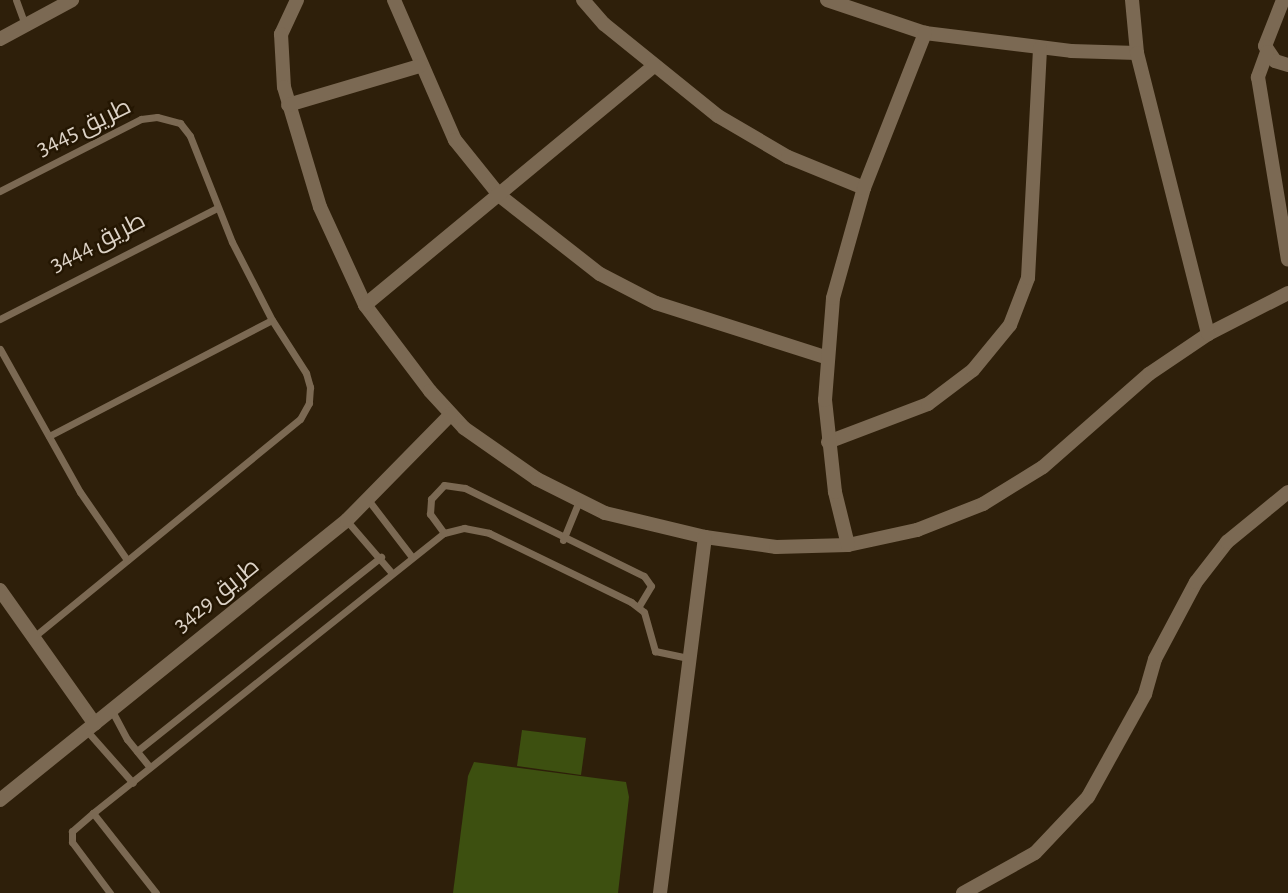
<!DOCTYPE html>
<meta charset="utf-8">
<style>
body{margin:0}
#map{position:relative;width:1288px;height:893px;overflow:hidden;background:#2e1f0a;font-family:"Alegreya Sans",Cairo,sans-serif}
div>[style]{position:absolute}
.green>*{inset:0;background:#3d5010}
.lane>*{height:7px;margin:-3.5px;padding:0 3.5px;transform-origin:3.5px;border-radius:3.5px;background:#7b6953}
.street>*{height:14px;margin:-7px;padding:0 7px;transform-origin:7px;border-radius:7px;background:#7b6953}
span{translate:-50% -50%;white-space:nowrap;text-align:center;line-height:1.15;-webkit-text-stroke:5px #241602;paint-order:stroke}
.street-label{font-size:24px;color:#dcd2c6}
</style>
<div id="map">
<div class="green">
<div style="clip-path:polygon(522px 730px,586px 738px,581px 775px,517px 766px)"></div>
<div style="clip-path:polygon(474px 762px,626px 782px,629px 797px,618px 893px,453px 893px,468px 776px)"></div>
</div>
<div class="lane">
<div style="left:16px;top:0;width:27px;rotate:70deg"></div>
<div style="left:0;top:191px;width:158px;rotate:-27.1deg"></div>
<div style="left:141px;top:119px;width:16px;rotate:-7deg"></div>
<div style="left:157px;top:117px;width:24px;rotate:15deg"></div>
<div style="left:180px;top:123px;width:16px;rotate:52deg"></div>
<div style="left:190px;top:136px;width:114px;rotate:68.4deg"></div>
<div style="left:232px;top:242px;width:88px;rotate:62.9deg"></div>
<div style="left:272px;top:320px;width:63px;rotate:57.3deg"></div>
<div style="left:306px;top:373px;width:15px;rotate:74deg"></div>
<div style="left:310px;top:387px;width:16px;rotate:94deg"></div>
<div style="left:309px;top:403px;width:18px;rotate:119deg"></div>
<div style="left:300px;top:419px;width:346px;rotate:140.7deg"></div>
<div style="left:0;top:319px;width:244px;rotate:-27.1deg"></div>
<div style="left:0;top:349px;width:164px;rotate:60.8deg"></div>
<div style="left:80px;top:492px;width:83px;rotate:55.3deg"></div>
<div style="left:49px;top:436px;width:251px;rotate:-27.5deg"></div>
<div style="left:369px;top:501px;width:71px;rotate:52.5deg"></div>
<div style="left:347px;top:521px;width:67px;rotate:49.2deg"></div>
<div style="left:444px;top:533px;width:24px;rotate:-126deg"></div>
<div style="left:430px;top:514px;width:15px;rotate:-86deg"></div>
<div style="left:431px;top:499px;width:19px;rotate:-47deg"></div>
<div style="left:444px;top:485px;width:21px;rotate:8deg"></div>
<div style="left:465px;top:488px;width:199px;rotate:26.2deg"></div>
<div style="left:644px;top:576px;width:12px;rotate:55deg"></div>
<div style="left:651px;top:586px;width:23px;rotate:121deg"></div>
<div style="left:563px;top:540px;width:42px;rotate:-67.7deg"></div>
<div style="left:112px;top:711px;width:32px;rotate:62deg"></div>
<div style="left:127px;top:739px;width:36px;rotate:51deg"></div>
<div style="left:87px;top:731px;width:69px;rotate:48.5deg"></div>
<div style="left:137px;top:751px;width:312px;rotate:-38.5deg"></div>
<div style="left:93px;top:813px;width:28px;rotate:139deg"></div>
<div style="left:72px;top:831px;width:11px;rotate:90deg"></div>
<div style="left:72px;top:842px;width:64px;rotate:53.3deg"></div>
<div style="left:156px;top:893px;width:102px;rotate:-128.2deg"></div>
<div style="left:93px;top:813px;width:449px;rotate:-38.6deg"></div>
<div style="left:444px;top:533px;width:21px;rotate:-14deg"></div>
<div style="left:464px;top:528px;width:25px;rotate:11deg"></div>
<div style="left:489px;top:533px;width:158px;rotate:25.9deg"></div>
<div style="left:631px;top:602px;width:16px;rotate:38deg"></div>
<div style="left:644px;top:612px;width:41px;rotate:74.2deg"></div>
<div style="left:655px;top:651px;width:35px;rotate:12deg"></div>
</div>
<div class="street">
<div style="left:297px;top:0;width:38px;rotate:115deg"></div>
<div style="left:281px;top:34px;width:53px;rotate:86.8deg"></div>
<div style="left:284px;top:87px;width:125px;rotate:73.3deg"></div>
<div style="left:320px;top:207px;width:108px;rotate:65.3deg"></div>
<div style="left:365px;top:305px;width:108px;rotate:52.9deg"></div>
<div style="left:430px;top:391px;width:50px;rotate:47.4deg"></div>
<div style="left:464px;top:428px;width:89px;rotate:34.9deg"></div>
<div style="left:537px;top:479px;width:76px;rotate:26.6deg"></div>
<div style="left:605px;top:513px;width:103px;rotate:13.5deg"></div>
<div style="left:705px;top:537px;width:72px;rotate:8deg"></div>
<div style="left:776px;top:547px;width:72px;rotate:-1.6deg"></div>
<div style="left:848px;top:545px;width:71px;rotate:-12.3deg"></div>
<div style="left:917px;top:530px;width:71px;rotate:-21.5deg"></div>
<div style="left:983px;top:504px;width:70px;rotate:-31.7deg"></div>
<div style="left:1043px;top:467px;width:141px;rotate:-41.3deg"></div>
<div style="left:1149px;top:374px;width:71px;rotate:-34.1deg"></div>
<div style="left:1208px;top:334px;width:90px;rotate:-27.1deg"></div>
<div style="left:394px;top:0;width:153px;rotate:66.5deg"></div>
<div style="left:455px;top:140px;width:72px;rotate:51.2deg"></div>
<div style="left:500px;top:196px;width:127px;rotate:38deg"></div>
<div style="left:600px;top:274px;width:63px;rotate:27.4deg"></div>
<div style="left:656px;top:303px;width:177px;rotate:17.7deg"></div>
<div style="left:583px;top:0;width:32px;rotate:49deg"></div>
<div style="left:604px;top:24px;width:146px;rotate:38.9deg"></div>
<div style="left:718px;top:116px;width:81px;rotate:30.4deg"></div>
<div style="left:788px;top:157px;width:82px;rotate:22.2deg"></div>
<div style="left:827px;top:0;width:103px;rotate:18.6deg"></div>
<div style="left:925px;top:33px;width:147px;rotate:7deg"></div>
<div style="left:1071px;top:51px;width:66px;rotate:1.7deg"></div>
<div style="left:1132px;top:0;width:53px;rotate:84.6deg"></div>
<div style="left:1137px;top:53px;width:290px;rotate:75.8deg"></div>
<div style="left:1283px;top:0;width:49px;rotate:111.4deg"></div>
<div style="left:1265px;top:46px;width:18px;rotate:56deg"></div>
<div style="left:1275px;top:61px;width:14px;rotate:17deg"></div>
<div style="left:0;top:39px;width:82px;rotate:-28.4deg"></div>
<div style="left:1267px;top:52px;width:27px;rotate:110deg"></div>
<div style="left:1258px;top:77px;width:185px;rotate:80.7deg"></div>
<div style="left:288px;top:105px;width:138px;rotate:-16.5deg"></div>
<div style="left:365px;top:305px;width:375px;rotate:-39.6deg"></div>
<div style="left:828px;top:442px;width:107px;rotate:-20.8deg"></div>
<div style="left:928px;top:404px;width:56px;rotate:-37.1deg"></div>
<div style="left:973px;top:370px;width:58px;rotate:-50.6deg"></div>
<div style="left:1010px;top:325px;width:50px;rotate:-69deg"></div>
<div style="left:1028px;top:278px;width:230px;rotate:-87deg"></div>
<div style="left:848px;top:545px;width:55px;rotate:-103.8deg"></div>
<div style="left:835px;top:492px;width:93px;rotate:-96.2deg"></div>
<div style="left:825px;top:400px;width:102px;rotate:-85.5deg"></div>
<div style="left:833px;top:298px;width:114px;rotate:-74.3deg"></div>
<div style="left:864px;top:188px;width:167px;rotate:-68.5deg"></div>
<div style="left:0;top:590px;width:164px;rotate:54.7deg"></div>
<div style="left:0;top:800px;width:446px;rotate:-38.9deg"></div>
<div style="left:347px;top:520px;width:148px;rotate:-45.5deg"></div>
<div style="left:660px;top:893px;width:359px;rotate:-82.8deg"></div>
<div style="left:963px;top:893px;width:82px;rotate:-29.1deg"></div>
<div style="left:1035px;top:853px;width:77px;rotate:-46.6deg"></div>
<div style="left:1088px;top:797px;width:118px;rotate:-61deg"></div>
<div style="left:1145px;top:694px;width:36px;rotate:-74deg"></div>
<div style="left:1155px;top:659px;width:87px;rotate:-62deg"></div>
<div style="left:1196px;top:582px;width:51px;rotate:-52.2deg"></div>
<div style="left:1227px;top:542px;width:79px;rotate:-39.3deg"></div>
</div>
<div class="street-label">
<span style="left:84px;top:128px;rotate:-26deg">طريق 3445</span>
<span style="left:98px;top:243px;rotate:-27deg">طريق 3444</span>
<span style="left:217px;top:596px;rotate:-39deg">طريق 3429</span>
</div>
</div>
